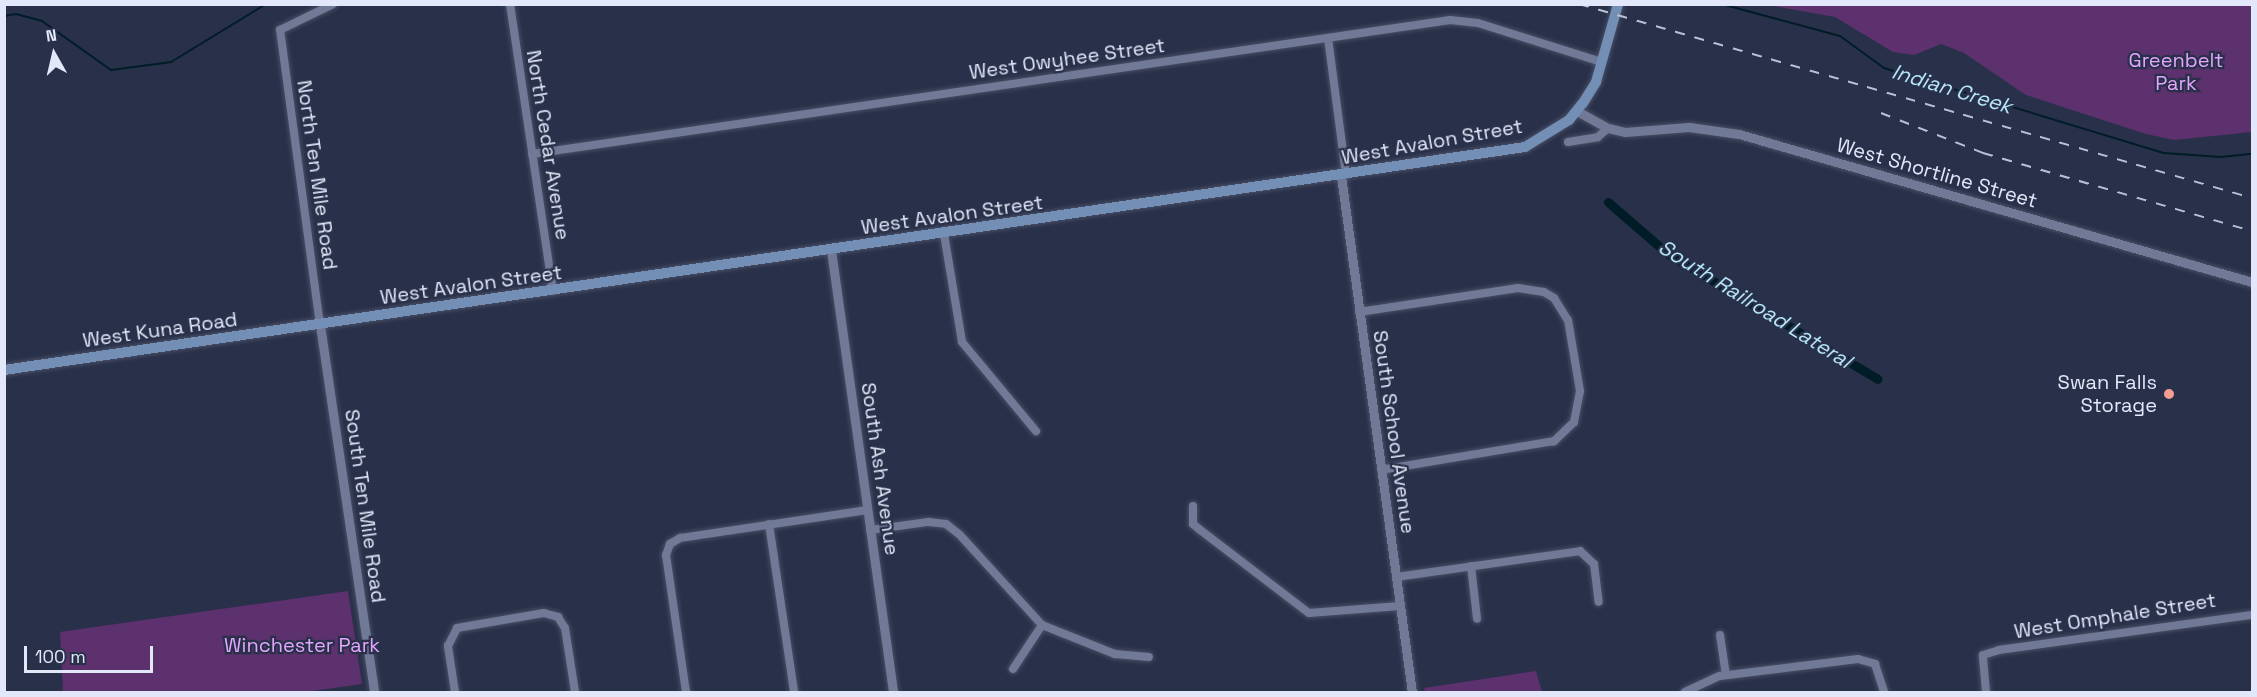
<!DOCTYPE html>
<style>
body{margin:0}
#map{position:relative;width:2257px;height:697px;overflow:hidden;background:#29314a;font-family:"Space Grotesk",sans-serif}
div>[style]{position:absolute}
.green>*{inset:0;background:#5c316d}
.stream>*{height:2px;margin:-1px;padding:0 1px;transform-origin:1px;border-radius:1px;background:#001c27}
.canal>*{height:9px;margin:-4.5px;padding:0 4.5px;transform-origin:4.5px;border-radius:4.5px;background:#001c27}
.roads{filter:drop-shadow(0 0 2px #484e64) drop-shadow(0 0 2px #484e64)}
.minor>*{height:8px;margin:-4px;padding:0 4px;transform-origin:4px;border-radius:4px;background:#707a97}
.tertiary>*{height:9px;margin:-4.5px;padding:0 4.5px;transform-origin:4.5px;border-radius:4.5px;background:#707a97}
.secondary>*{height:10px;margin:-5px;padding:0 5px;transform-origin:5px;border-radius:5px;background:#738fb6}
.rail>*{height:2px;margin-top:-1px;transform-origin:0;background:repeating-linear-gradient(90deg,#bbc1d4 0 10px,transparent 0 20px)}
.dots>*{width:16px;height:16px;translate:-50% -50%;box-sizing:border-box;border:3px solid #29314a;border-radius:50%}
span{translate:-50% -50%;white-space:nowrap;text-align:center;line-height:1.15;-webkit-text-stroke:4.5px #29314a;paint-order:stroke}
.street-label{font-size:20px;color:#e2e8f9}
.park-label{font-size:20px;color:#e5a5fe}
.poi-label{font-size:20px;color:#e2e8f9}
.right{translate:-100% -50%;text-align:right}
.water-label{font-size:21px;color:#b5e5f7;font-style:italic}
.frame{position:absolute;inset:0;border:6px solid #e2e8f9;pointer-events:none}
.north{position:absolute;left:24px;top:24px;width:60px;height:60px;-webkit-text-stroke:4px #29314a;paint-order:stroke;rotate:352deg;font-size:16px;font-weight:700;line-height:24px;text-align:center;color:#e2e8f9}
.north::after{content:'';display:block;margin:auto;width:21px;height:27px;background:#e2e8f9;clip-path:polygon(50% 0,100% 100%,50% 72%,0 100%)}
.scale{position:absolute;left:24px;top:646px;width:129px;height:27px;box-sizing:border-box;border:3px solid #e2e8f9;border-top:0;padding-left:8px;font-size:18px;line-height:21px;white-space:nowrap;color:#e2e8f9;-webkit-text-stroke:4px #29314a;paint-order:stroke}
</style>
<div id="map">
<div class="green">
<div style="clip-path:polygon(1769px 5px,2252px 5px,2252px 132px,2174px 140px,2146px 134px,2026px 95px,1964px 53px,1941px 44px,1914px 55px,1893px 52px,1835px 17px)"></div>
<div style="clip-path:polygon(348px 591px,362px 684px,305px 692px,63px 692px,60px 632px)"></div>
<div style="clip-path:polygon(1536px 671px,1542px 692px,1425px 692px,1424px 688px)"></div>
</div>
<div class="stream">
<div style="left:1659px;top:4px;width:66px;rotate:0.9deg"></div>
<div style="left:1725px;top:5px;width:119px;rotate:15.1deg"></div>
<div style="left:1840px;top:36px;width:54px;rotate:36deg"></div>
<div style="left:1884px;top:68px;width:293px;rotate:16.9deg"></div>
<div style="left:2164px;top:153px;width:57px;rotate:4deg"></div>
<div style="left:2221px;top:157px;width:31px;rotate:-6deg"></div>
<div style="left:4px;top:16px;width:12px;rotate:-9deg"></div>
<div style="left:16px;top:14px;width:27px;rotate:15deg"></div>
<div style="left:42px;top:21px;width:85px;rotate:35.4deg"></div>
<div style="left:111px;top:70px;width:61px;rotate:-7.6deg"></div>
<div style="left:171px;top:62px;width:111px;rotate:-31.4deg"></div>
</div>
<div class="canal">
<div style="left:1608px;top:202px;width:79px;rotate:40.9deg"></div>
<div style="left:1668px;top:254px;width:244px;rotate:30.8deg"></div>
</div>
<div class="roads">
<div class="minor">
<div style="left:510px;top:4px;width:290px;rotate:81.5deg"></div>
<div style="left:1328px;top:38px;width:138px;rotate:82.5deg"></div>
<div style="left:1568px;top:142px;width:30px;rotate:-9deg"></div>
<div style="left:1598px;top:137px;width:13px;rotate:-42deg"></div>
<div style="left:532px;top:154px;width:928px;rotate:-8.3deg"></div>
<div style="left:1450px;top:20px;width:28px;rotate:6deg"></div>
<div style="left:1478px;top:23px;width:130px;rotate:17.5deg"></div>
<div style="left:944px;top:234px;width:109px;rotate:80.5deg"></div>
<div style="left:962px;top:342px;width:116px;rotate:50.3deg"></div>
<div style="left:1359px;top:312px;width:161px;rotate:-8.6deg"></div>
<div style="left:1518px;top:288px;width:26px;rotate:9deg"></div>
<div style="left:1544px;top:292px;width:12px;rotate:31deg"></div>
<div style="left:1554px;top:298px;width:26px;rotate:58deg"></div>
<div style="left:1568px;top:320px;width:72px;rotate:80.4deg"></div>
<div style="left:1580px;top:391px;width:32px;rotate:101deg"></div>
<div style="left:1574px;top:422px;width:28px;rotate:136deg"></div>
<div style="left:1554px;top:441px;width:175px;rotate:170.5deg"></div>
<div style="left:320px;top:325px;width:298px;rotate:-97.7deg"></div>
<div style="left:280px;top:30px;width:59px;rotate:-26.1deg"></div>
<div style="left:1193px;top:506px;width:18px;rotate:90deg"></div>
<div style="left:1193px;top:524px;width:8px;rotate:40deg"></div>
<div style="left:1199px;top:529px;width:138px;rotate:37.4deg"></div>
<div style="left:1309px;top:613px;width:91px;rotate:-4.4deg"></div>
<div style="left:769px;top:524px;width:170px;rotate:81.5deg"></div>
<div style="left:870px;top:530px;width:59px;rotate:-7.9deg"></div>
<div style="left:928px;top:522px;width:18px;rotate:6deg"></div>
<div style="left:946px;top:524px;width:16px;rotate:38deg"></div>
<div style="left:959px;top:534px;width:123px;rotate:47.6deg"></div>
<div style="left:1042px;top:625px;width:79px;rotate:21.7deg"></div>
<div style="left:1115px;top:654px;width:34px;rotate:5deg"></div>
<div style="left:1471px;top:566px;width:53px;rotate:83.5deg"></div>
<div style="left:1396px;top:577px;width:186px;rotate:-8deg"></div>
<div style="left:1580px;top:551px;width:19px;rotate:43deg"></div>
<div style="left:1594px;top:564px;width:38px;rotate:83deg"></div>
<div style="left:1720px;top:635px;width:40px;rotate:81.5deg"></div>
<div style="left:1013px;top:669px;width:53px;rotate:-56.6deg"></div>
<div style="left:455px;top:692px;width:47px;rotate:-98.7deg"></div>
<div style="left:448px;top:646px;width:20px;rotate:-63deg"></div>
<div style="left:457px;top:628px;width:88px;rotate:-9.8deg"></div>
<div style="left:544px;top:613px;width:15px;rotate:16deg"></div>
<div style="left:558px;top:617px;width:13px;rotate:58deg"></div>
<div style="left:565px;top:628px;width:65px;rotate:81.1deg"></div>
<div style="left:686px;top:692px;width:138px;rotate:-98.3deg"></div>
<div style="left:666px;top:555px;width:12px;rotate:-70deg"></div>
<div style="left:670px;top:544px;width:12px;rotate:-31deg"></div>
<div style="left:680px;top:538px;width:189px;rotate:-8.5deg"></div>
<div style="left:1685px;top:692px;width:38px;rotate:-25deg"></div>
<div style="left:1720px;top:676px;width:139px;rotate:-7deg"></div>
<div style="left:1858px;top:659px;width:18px;rotate:16deg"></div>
<div style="left:1875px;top:664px;width:29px;rotate:72deg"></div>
<div style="left:1986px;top:692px;width:37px;rotate:-95deg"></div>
<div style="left:1983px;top:655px;width:17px;rotate:-17deg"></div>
<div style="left:1999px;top:650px;width:255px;rotate:-7.9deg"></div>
</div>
<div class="tertiary">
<div style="left:1577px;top:111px;width:35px;rotate:29deg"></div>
<div style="left:1608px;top:128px;width:17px;rotate:13deg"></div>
<div style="left:1625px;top:132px;width:64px;rotate:-4.5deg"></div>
<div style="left:1689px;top:127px;width:50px;rotate:8deg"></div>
<div style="left:1739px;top:134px;width:534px;rotate:16.09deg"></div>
<div style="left:1341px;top:176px;width:521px;rotate:82.17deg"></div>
<div style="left:831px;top:250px;width:446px;rotate:82deg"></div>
<div style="left:320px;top:325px;width:371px;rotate:81.6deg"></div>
</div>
<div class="secondary">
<div style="left:4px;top:370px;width:1537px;rotate:-8.34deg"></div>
<div style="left:1525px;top:147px;width:52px;rotate:-31.5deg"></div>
<div style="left:1569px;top:120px;width:22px;rotate:-51deg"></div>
<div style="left:1583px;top:103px;width:25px;rotate:-58deg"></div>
<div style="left:1596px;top:82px;width:81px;rotate:-74.2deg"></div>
</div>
</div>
<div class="rail">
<div style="left:1579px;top:4px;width:700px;rotate:16.08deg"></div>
<div style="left:1881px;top:113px;width:110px;rotate:21.4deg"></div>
<div style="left:1983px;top:153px;width:280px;rotate:16.2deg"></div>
</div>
<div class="dots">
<div style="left:2169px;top:394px;background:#f59c95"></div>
</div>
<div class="street-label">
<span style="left:1067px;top:59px;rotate:-8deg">West Owyhee Street</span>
<span style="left:1432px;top:142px;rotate:-10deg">West Avalon Street</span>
<span style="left:548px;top:145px;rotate:81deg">North Cedar Avenue</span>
<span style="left:1937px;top:173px;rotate:16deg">West Shortline Street</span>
<span style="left:317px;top:175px;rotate:82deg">North Ten Mile Road</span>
<span style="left:952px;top:215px;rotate:-8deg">West Avalon Street</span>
<span style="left:471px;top:285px;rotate:-8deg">West Avalon Street</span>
<span style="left:160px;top:330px;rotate:-8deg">West Kuna Road</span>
<span style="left:1394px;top:432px;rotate:82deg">South School Avenue</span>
<span style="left:880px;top:469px;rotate:82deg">South Ash Avenue</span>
<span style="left:365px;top:506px;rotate:82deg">South Ten Mile Road</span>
<span style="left:2115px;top:616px;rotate:-9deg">West Omphale Street</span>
</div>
<div class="park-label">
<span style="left:2176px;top:72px">Greenbelt<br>Park</span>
<span style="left:302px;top:645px">Winchester Park</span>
</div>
<div class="poi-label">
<span class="right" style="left:2157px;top:394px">Swan Falls<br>Storage</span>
</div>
<div class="water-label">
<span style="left:1952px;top:89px;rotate:17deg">Indian Creek</span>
<span style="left:1755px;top:304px;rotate:32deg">South Railroad Lateral</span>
</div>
<div class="frame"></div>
<div class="north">N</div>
<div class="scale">100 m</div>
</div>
